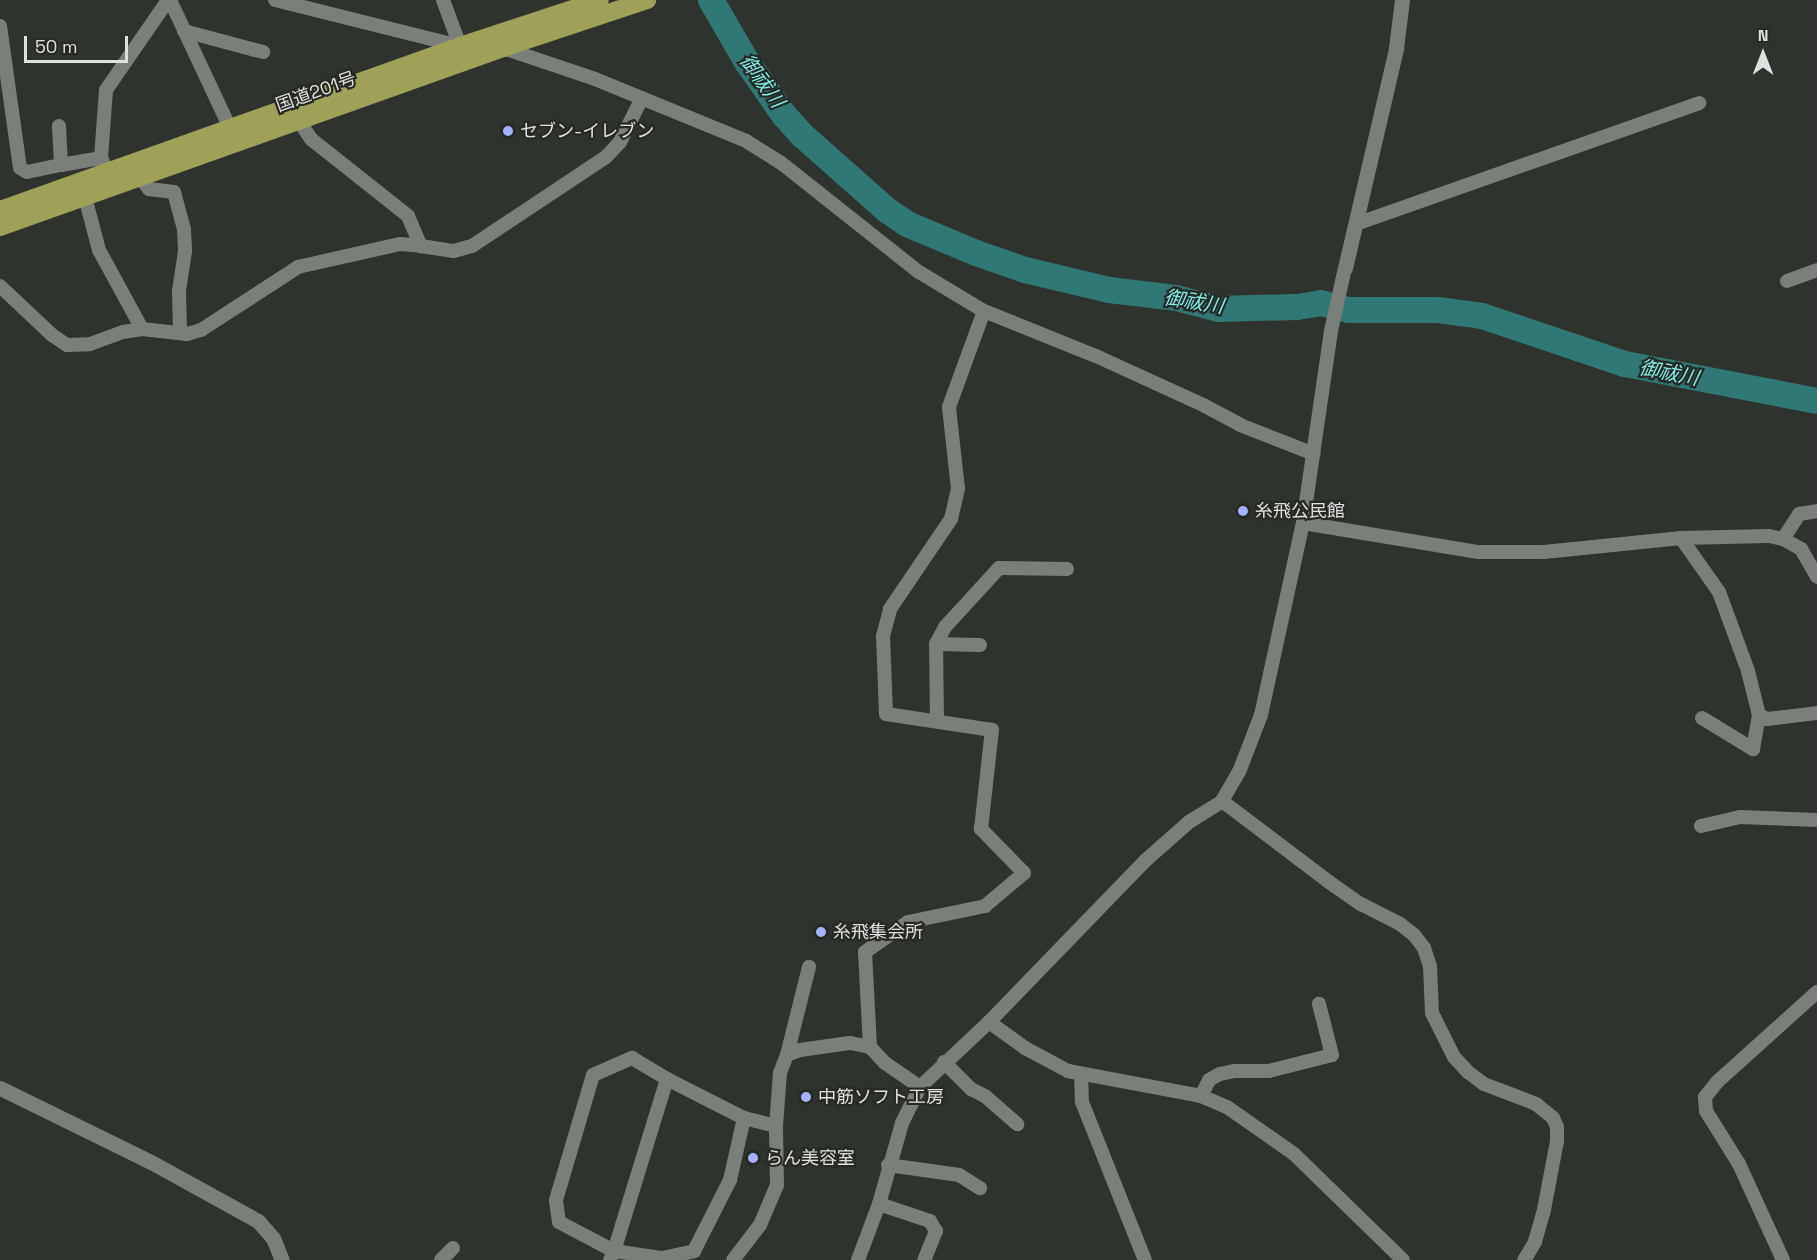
<!DOCTYPE html>
<meta charset="utf-8">
<style>
body{margin:0}
#map{position:relative;width:1817px;height:1260px;overflow:hidden;background:#2f332e;font-family:"Space Grotesk","Noto Sans JP",sans-serif}
div>[style]{position:absolute}
.river>*{height:26px;margin:-13px;padding:0 13px;transform-origin:13px;border-radius:13px;background:#307876}
.street>*{height:14px;margin:-7px;padding:0 7px;transform-origin:7px;border-radius:7px;background:#7b7f79}
.secondary>*{height:15px;margin:-7.5px;padding:0 7.5px;transform-origin:7.5px;border-radius:7.5px;background:#7b7f79}
.highway>*{height:18px;margin:-9px;padding:0 9px;transform-origin:9px;border-radius:9px;background:#9ea157}
.dots>*{width:16px;height:16px;translate:-50% -50%;box-sizing:border-box;border:3px solid #262924;border-radius:50%}
span{translate:-50% -50%;white-space:nowrap;text-align:center;line-height:1.15;-webkit-text-stroke:4.5px #262924;paint-order:stroke}
.street-label{font-size:18px;color:#dee1de}
.poi-label{font-size:18px;color:#dee1de}
.left{translate:0 -50%;text-align:left}
.water-label{font-size:20px;color:#7fedea;font-style:italic}
.north{position:absolute;left:1733px;top:24px;width:60px;height:60px;-webkit-text-stroke:4px #262924;paint-order:stroke;rotate:0deg;font-size:16px;font-weight:700;line-height:24px;text-align:center;color:#dee1de}
.north::after{content:'';display:block;margin:auto;width:21px;height:27px;background:#dee1de;clip-path:polygon(50% 0,100% 100%,50% 72%,0 100%)}
.scale{position:absolute;left:24px;top:36px;width:104px;height:27px;box-sizing:border-box;border:3px solid #dee1de;border-top:0;padding-left:8px;font-size:18px;line-height:21px;white-space:nowrap;color:#dee1de;-webkit-text-stroke:4px #262924;paint-order:stroke}
</style>
<div id="map">
<div class="river">
<div style="left:711px;top:0;width:72px;rotate:59.9deg"></div>
<div style="left:747px;top:62px;width:65px;rotate:55.1deg"></div>
<div style="left:784px;top:115px;width:27px;rotate:48deg"></div>
<div style="left:802px;top:135px;width:115px;rotate:41.5deg"></div>
<div style="left:888px;top:211px;width:23px;rotate:34deg"></div>
<div style="left:907px;top:224px;width:75px;rotate:22.8deg"></div>
<div style="left:976px;top:253px;width:52px;rotate:19.1deg"></div>
<div style="left:1025px;top:270px;width:86px;rotate:13.4deg"></div>
<div style="left:1109px;top:290px;width:67px;rotate:6.8deg"></div>
<div style="left:1176px;top:298px;width:44px;rotate:14.3deg"></div>
<div style="left:1219px;top:309px;width:78px;rotate:-1.5deg"></div>
<div style="left:1297px;top:307px;width:24px;rotate:-9deg"></div>
<div style="left:1321px;top:303px;width:29px;rotate:14deg"></div>
<div style="left:1349px;top:310px;width:89px"></div>
<div style="left:1438px;top:310px;width:44px;rotate:7.8deg"></div>
<div style="left:1482px;top:316px;width:151px;rotate:18.6deg"></div>
<div style="left:1625px;top:364px;width:196px;rotate:10.9deg"></div>
</div>
<div class="street">
<div style="left:170px;top:0;width:144px;rotate:64.9deg"></div>
<div style="left:275px;top:0;width:191px;rotate:14deg"></div>
<div style="left:443px;top:0;width:49px;rotate:69.7deg"></div>
<div style="left:0;top:26px;width:143px;rotate:82deg"></div>
<div style="left:20px;top:168px;width:8px;rotate:30deg"></div>
<div style="left:27px;top:172px;width:35px;rotate:-12deg"></div>
<div style="left:184px;top:31px;width:82px;rotate:14.9deg"></div>
<div style="left:503px;top:48px;width:97px;rotate:18.6deg"></div>
<div style="left:595px;top:79px;width:163px;rotate:22.3deg"></div>
<div style="left:746px;top:141px;width:40px;rotate:32deg"></div>
<div style="left:780px;top:162px;width:177px;rotate:38.4deg"></div>
<div style="left:919px;top:272px;width:76px;rotate:31deg"></div>
<div style="left:984px;top:311px;width:121px;rotate:21.9deg"></div>
<div style="left:1096px;top:356px;width:120px;rotate:24.6deg"></div>
<div style="left:1205px;top:406px;width:40px;rotate:28deg"></div>
<div style="left:1240px;top:425px;width:79px;rotate:21.4deg"></div>
<div style="left:299px;top:121px;width:22px;rotate:56deg"></div>
<div style="left:311px;top:139px;width:124px;rotate:38.4deg"></div>
<div style="left:408px;top:216px;width:33px;rotate:67deg"></div>
<div style="left:421px;top:246px;width:33px;rotate:9deg"></div>
<div style="left:454px;top:251px;width:19px;rotate:-16deg"></div>
<div style="left:472px;top:246px;width:161px;rotate:-33.6deg"></div>
<div style="left:606px;top:157px;width:21px;rotate:-47deg"></div>
<div style="left:620px;top:142px;width:49px;rotate:-63.4deg"></div>
<div style="left:59px;top:126px;width:39px;rotate:87deg"></div>
<div style="left:61px;top:165px;width:41px;rotate:-9.9deg"></div>
<div style="left:108px;top:173px;width:17px;rotate:-115deg"></div>
<div style="left:101px;top:158px;width:68px;rotate:-85.8deg"></div>
<div style="left:106px;top:90px;width:109px;rotate:-55.4deg"></div>
<div style="left:140px;top:177px;width:15px;rotate:53deg"></div>
<div style="left:149px;top:189px;width:25px;rotate:7deg"></div>
<div style="left:174px;top:192px;width:39px;rotate:75deg"></div>
<div style="left:184px;top:230px;width:21px;rotate:87deg"></div>
<div style="left:185px;top:251px;width:40px;rotate:98.5deg"></div>
<div style="left:179px;top:291px;width:42px;rotate:88.6deg"></div>
<div style="left:85px;top:197px;width:55px;rotate:75.2deg"></div>
<div style="left:99px;top:250px;width:90px;rotate:61.4deg"></div>
<div style="left:1356px;top:224px;width:364px;rotate:-19.4deg"></div>
<div style="left:1787px;top:281px;width:32px;rotate:-20deg"></div>
<div style="left:0;top:286px;width:71px;rotate:43.3deg"></div>
<div style="left:52px;top:335px;width:18px;rotate:34deg"></div>
<div style="left:67px;top:345px;width:23px;rotate:-2deg"></div>
<div style="left:90px;top:344px;width:35px;rotate:-20deg"></div>
<div style="left:123px;top:332px;width:19px;rotate:-9deg"></div>
<div style="left:142px;top:329px;width:45px;rotate:6.3deg"></div>
<div style="left:187px;top:334px;width:15px;rotate:-16deg"></div>
<div style="left:201px;top:330px;width:116px;rotate:-33deg"></div>
<div style="left:298px;top:267px;width:105px;rotate:-12.7deg"></div>
<div style="left:400px;top:244px;width:21px;rotate:5deg"></div>
<div style="left:1303px;top:523px;width:178px;rotate:9.4deg"></div>
<div style="left:1479px;top:552px;width:65px"></div>
<div style="left:1544px;top:552px;width:138px;rotate:-5.8deg"></div>
<div style="left:1681px;top:538px;width:88px;rotate:-1.3deg"></div>
<div style="left:1769px;top:536px;width:14px;rotate:12deg"></div>
<div style="left:1783px;top:539px;width:21px;rotate:29deg"></div>
<div style="left:1801px;top:549px;width:32px;rotate:60deg"></div>
<div style="left:1681px;top:538px;width:66px;rotate:54.9deg"></div>
<div style="left:1719px;top:592px;width:84px;rotate:69.8deg"></div>
<div style="left:1748px;top:671px;width:45px;rotate:76deg"></div>
<div style="left:1759px;top:715px;width:9px;rotate:27deg"></div>
<div style="left:1767px;top:719px;width:50px;rotate:-6.8deg"></div>
<div style="left:1783px;top:539px;width:30px;rotate:-57deg"></div>
<div style="left:1799px;top:514px;width:18px;rotate:-9deg"></div>
<div style="left:936px;top:644px;width:44px;rotate:1.3deg"></div>
<div style="left:1702px;top:718px;width:60px;rotate:31.3deg"></div>
<div style="left:1753px;top:749px;width:35px;rotate:-80deg"></div>
<div style="left:937px;top:721px;width:77px;rotate:-90.7deg"></div>
<div style="left:936px;top:644px;width:19px;rotate:-62deg"></div>
<div style="left:945px;top:627px;width:80px;rotate:-47.5deg"></div>
<div style="left:999px;top:568px;width:68px;rotate:0.8deg"></div>
<div style="left:1222px;top:801px;width:134px;rotate:37.1deg"></div>
<div style="left:1329px;top:882px;width:39px;rotate:35deg"></div>
<div style="left:1361px;top:904px;width:44px;rotate:27.1deg"></div>
<div style="left:1400px;top:924px;width:18px;rotate:38deg"></div>
<div style="left:1414px;top:935px;width:16px;rotate:52deg"></div>
<div style="left:1424px;top:948px;width:19px;rotate:72deg"></div>
<div style="left:1430px;top:966px;width:47px;rotate:87.6deg"></div>
<div style="left:1432px;top:1013px;width:49px;rotate:63.4deg"></div>
<div style="left:1454px;top:1057px;width:21px;rotate:47deg"></div>
<div style="left:1468px;top:1072px;width:20px;rotate:37deg"></div>
<div style="left:1484px;top:1084px;width:56px;rotate:21deg"></div>
<div style="left:1536px;top:1104px;width:22px;rotate:39deg"></div>
<div style="left:1553px;top:1118px;width:10px;rotate:66deg"></div>
<div style="left:1557px;top:1127px;width:14px;rotate:90deg"></div>
<div style="left:1557px;top:1141px;width:70px;rotate:100.7deg"></div>
<div style="left:1544px;top:1210px;width:33px;rotate:106deg"></div>
<div style="left:1535px;top:1242px;width:21px;rotate:121deg"></div>
<div style="left:1701px;top:826px;width:40px;rotate:-13deg"></div>
<div style="left:1740px;top:817px;width:77px;rotate:2.2deg"></div>
<div style="left:989px;top:1022px;width:44px;rotate:35.8deg"></div>
<div style="left:1025px;top:1048px;width:49px;rotate:28.1deg"></div>
<div style="left:1068px;top:1071px;width:135px;rotate:10.6deg"></div>
<div style="left:1201px;top:1096px;width:28px;rotate:23deg"></div>
<div style="left:1227px;top:1107px;width:82px;rotate:35deg"></div>
<div style="left:1294px;top:1154px;width:152px;rotate:44.2deg"></div>
<div style="left:870px;top:1047px;width:95px;rotate:-93deg"></div>
<div style="left:865px;top:952px;width:52px;rotate:-34.9deg"></div>
<div style="left:908px;top:922px;width:79px;rotate:-11.7deg"></div>
<div style="left:985px;top:906px;width:51px;rotate:-40.2deg"></div>
<div style="left:1024px;top:873px;width:62px;rotate:-134.3deg"></div>
<div style="left:981px;top:829px;width:100px;rotate:-83.7deg"></div>
<div style="left:992px;top:730px;width:107px;rotate:-171.4deg"></div>
<div style="left:886px;top:714px;width:78px;rotate:-92.2deg"></div>
<div style="left:883px;top:636px;width:28px;rotate:-75deg"></div>
<div style="left:890px;top:609px;width:109px;rotate:-55.9deg"></div>
<div style="left:951px;top:519px;width:31px;rotate:-77deg"></div>
<div style="left:958px;top:489px;width:82px;rotate:-96.3deg"></div>
<div style="left:949px;top:407px;width:102px;rotate:-70deg"></div>
<div style="left:787px;top:1055px;width:91px;rotate:-76deg"></div>
<div style="left:944px;top:1062px;width:38px;rotate:45deg"></div>
<div style="left:971px;top:1089px;width:16px;rotate:27deg"></div>
<div style="left:985px;top:1096px;width:43px;rotate:41.2deg"></div>
<div style="left:1081px;top:1075px;width:27px;rotate:88deg"></div>
<div style="left:1082px;top:1102px;width:170px;rotate:68.3deg"></div>
<div style="left:667px;top:1079px;width:180px;rotate:107.1deg"></div>
<div style="left:614px;top:1251px;width:49px;rotate:8.3deg"></div>
<div style="left:662px;top:1258px;width:33px;rotate:-12deg"></div>
<div style="left:694px;top:1251px;width:80px;rotate:-63.1deg"></div>
<div style="left:730px;top:1180px;width:64px;rotate:-77.3deg"></div>
<div style="left:1201px;top:1096px;width:18px;rotate:-63deg"></div>
<div style="left:1209px;top:1080px;width:13px;rotate:-29deg"></div>
<div style="left:1220px;top:1074px;width:14px;rotate:-12deg"></div>
<div style="left:1234px;top:1071px;width:35px"></div>
<div style="left:1269px;top:1071px;width:65px;rotate:-14.3deg"></div>
<div style="left:1332px;top:1055px;width:53px;rotate:-104.3deg"></div>
<div style="left:888px;top:1165px;width:72px;rotate:8deg"></div>
<div style="left:959px;top:1175px;width:25px;rotate:32deg"></div>
<div style="left:879px;top:1204px;width:54px;rotate:18.4deg"></div>
<div style="left:930px;top:1221px;width:12px;rotate:59deg"></div>
<div style="left:936px;top:1231px;width:31px;rotate:112deg"></div>
<div style="left:441px;top:1260px;width:17px;rotate:-45deg"></div>
<div style="left:610px;top:1260px;width:10px;rotate:-66deg"></div>
<div style="left:614px;top:1251px;width:62px;rotate:-152.2deg"></div>
<div style="left:559px;top:1222px;width:22px;rotate:-98deg"></div>
<div style="left:556px;top:1200px;width:130px;rotate:-73.5deg"></div>
<div style="left:593px;top:1075px;width:43px;rotate:-23.6deg"></div>
<div style="left:632px;top:1058px;width:41px;rotate:31deg"></div>
<div style="left:667px;top:1079px;width:86px;rotate:26.9deg"></div>
<div style="left:744px;top:1118px;width:33px;rotate:14deg"></div>
<div style="left:733px;top:1260px;width:44px;rotate:-52.4deg"></div>
<div style="left:760px;top:1225px;width:43px;rotate:-67deg"></div>
<div style="left:777px;top:1185px;width:59px;rotate:-91deg"></div>
<div style="left:776px;top:1126px;width:53px;rotate:-85.7deg"></div>
<div style="left:780px;top:1073px;width:19px;rotate:-69deg"></div>
<div style="left:787px;top:1055px;width:14px;rotate:-21deg"></div>
<div style="left:800px;top:1050px;width:50px;rotate:-8deg"></div>
<div style="left:850px;top:1043px;width:20px;rotate:11deg"></div>
<div style="left:870px;top:1047px;width:22px;rotate:47deg"></div>
<div style="left:885px;top:1063px;width:42px;rotate:34.4deg"></div>
<div style="left:858px;top:1260px;width:60px;rotate:-69.4deg"></div>
<div style="left:879px;top:1204px;width:84px;rotate:-74.1deg"></div>
<div style="left:902px;top:1123px;width:40px;rotate:-63.4deg"></div>
<div style="left:920px;top:1087px;width:95px;rotate:-43.3deg"></div>
<div style="left:989px;top:1022px;width:226px;rotate:-45.9deg"></div>
<div style="left:1146px;top:860px;width:57px;rotate:-41.5deg"></div>
<div style="left:1189px;top:822px;width:39px;rotate:-32deg"></div>
<div style="left:1222px;top:801px;width:34px;rotate:-60deg"></div>
<div style="left:1239px;top:772px;width:61px;rotate:-68.9deg"></div>
<div style="left:1261px;top:715px;width:197px;rotate:-77.7deg"></div>
<div style="left:1303px;top:523px;width:194px;rotate:-81.7deg"></div>
<div style="left:1331px;top:331px;width:65px;rotate:-77.5deg"></div>
<div style="left:1783px;top:1260px;width:106px;rotate:-114.6deg"></div>
<div style="left:1739px;top:1164px;width:62px;rotate:-121.9deg"></div>
<div style="left:1706px;top:1111px;width:14px;rotate:-94deg"></div>
<div style="left:1705px;top:1097px;width:19px;rotate:-51deg"></div>
<div style="left:1717px;top:1082px;width:135px;rotate:-42deg"></div>
</div>
<div class="secondary">
<div style="left:1345px;top:268px;width:226px;rotate:-76.9deg"></div>
<div style="left:1396px;top:48px;width:48px;rotate:-82.9deg"></div>
<div style="left:0;top:1088px;width:168px;rotate:26.1deg"></div>
<div style="left:151px;top:1162px;width:122px;rotate:28.9deg"></div>
<div style="left:258px;top:1221px;width:23px;rotate:49deg"></div>
<div style="left:273px;top:1238px;width:24px;rotate:68deg"></div>
</div>
<div class="highway">
<div style="left:0;top:210px;width:488px;rotate:-19.6deg"></div>
<div style="left:460px;top:46px;width:147px;rotate:-18.2deg"></div>
<div style="left:0;top:227px;width:534px;rotate:-19.59deg"></div>
<div style="left:503px;top:48px;width:152px;rotate:-18.4deg"></div>
</div>
<div class="dots">
<div style="left:508px;top:131px;background:#a3b2fc"></div>
<div style="left:1243px;top:511px;background:#a3b2fc"></div>
<div style="left:821px;top:932px;background:#a3b2fc"></div>
<div style="left:806px;top:1097px;background:#a3b2fc"></div>
<div style="left:753px;top:1158px;background:#a3b2fc"></div>
</div>
<div class="street-label">
<span style="left:316px;top:92px;rotate:-20deg">国道201号</span>
</div>
<div class="poi-label">
<span class="left" style="left:520px;top:131px">セブン-イレブン</span>
<span class="left" style="left:1255px;top:511px">糸飛公民館</span>
<span class="left" style="left:833px;top:932px">糸飛集会所</span>
<span class="left" style="left:818px;top:1097px">中筋ソフト工房</span>
<span class="left" style="left:765px;top:1158px">らん美容室</span>
</div>
<div class="water-label">
<span style="left:762px;top:81px;rotate:54deg">御祓川</span>
<span style="left:1194px;top:302px;rotate:9deg">御祓川</span>
<span style="left:1669px;top:373px;rotate:11deg">御祓川</span>
</div>
<div class="north">N</div>
<div class="scale">50 m</div>
</div>
